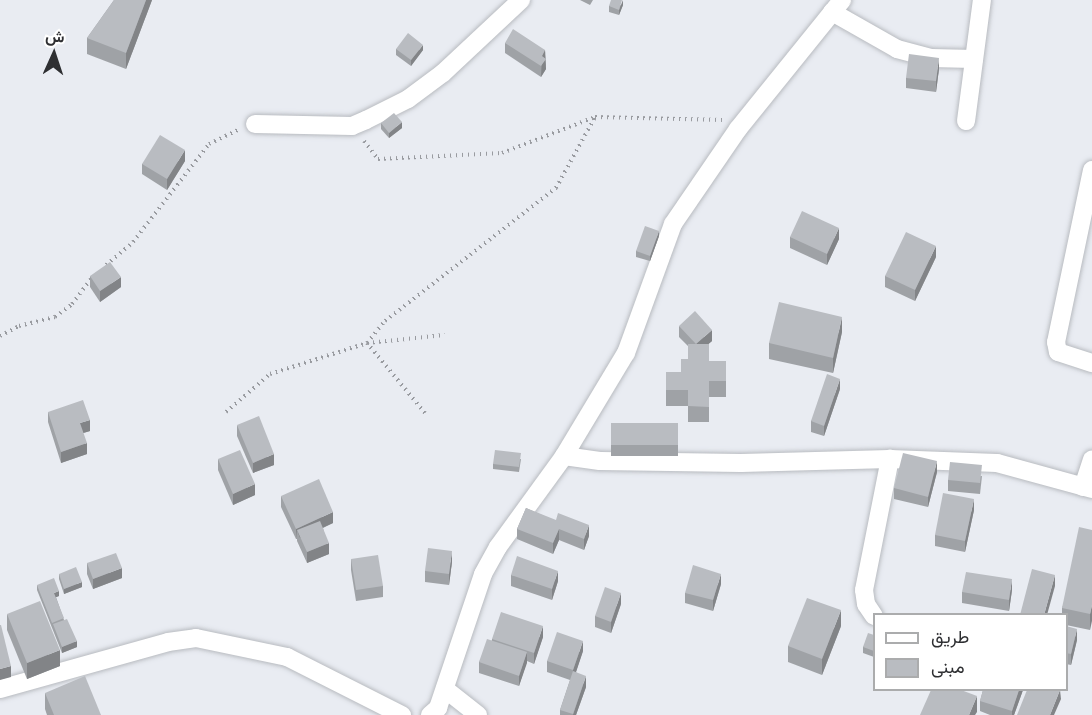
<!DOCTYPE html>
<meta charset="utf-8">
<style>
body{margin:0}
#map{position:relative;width:1092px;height:715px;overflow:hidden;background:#e9ecf2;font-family:"Noto Sans",Vazirmatn,sans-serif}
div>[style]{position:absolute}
.path>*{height:4px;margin-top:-2px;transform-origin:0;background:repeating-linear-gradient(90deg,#999ba0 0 1.5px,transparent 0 6px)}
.roads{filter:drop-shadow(0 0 2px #b8bbc0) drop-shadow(0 0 2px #b8bbc0)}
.minor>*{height:18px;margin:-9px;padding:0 9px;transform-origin:9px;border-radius:9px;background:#fff}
.wall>*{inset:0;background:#9fa2a6}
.shaded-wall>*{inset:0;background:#828487}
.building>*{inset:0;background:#b9bcc1}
span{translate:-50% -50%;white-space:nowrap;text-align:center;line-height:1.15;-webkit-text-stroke:6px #fff;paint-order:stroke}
.legend{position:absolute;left:873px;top:613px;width:195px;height:78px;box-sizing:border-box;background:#fff;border:2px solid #abacad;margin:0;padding:8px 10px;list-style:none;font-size:18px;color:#2e2f32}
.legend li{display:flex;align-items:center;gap:12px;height:30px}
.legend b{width:30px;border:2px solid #abacad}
.north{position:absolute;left:24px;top:24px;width:60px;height:60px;-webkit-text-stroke:4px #fff;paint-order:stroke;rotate:3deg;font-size:16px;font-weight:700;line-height:24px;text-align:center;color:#2e2f32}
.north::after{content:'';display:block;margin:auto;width:21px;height:27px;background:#2e2f32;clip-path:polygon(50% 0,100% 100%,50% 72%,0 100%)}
</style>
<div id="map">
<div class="path">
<div style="left:364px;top:141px;width:23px;rotate:52deg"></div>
<div style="left:378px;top:159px;width:124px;rotate:-2.8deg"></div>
<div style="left:502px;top:153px;width:100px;rotate:-21.2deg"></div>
<div style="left:595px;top:117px;width:127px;rotate:1.4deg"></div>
<div style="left:106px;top:265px;width:35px;rotate:-40deg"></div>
<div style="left:133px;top:242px;width:124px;rotate:-52.2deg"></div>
<div style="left:209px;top:144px;width:34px;rotate:-26deg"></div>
<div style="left:0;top:336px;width:21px;rotate:-28deg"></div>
<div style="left:19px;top:326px;width:37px;rotate:-14deg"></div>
<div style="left:55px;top:317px;width:21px;rotate:-37deg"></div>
<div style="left:72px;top:304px;width:34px;rotate:-53deg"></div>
<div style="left:226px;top:412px;width:58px;rotate:-40.8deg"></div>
<div style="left:270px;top:374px;width:102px;rotate:-17.7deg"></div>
<div style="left:367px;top:343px;width:78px;rotate:-5.9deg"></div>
<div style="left:425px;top:413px;width:91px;rotate:-129.6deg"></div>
<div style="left:367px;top:343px;width:28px;rotate:-51deg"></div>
<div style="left:385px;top:321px;width:217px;rotate:-37.9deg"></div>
<div style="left:556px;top:188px;width:81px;rotate:-61.2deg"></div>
</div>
<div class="roads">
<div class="minor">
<div style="left:832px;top:12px;width:75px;rotate:29.6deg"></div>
<div style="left:897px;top:49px;width:35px;rotate:15deg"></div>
<div style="left:931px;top:58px;width:43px;rotate:1.3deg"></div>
<div style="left:966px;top:121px;width:122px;rotate:-82.5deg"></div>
<div style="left:255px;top:124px;width:97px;rotate:1.2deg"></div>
<div style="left:352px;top:126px;width:15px;rotate:-23deg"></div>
<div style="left:366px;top:120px;width:47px;rotate:-26.6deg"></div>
<div style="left:408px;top:99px;width:44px;rotate:-36.6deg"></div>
<div style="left:443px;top:73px;width:107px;rotate:-43.1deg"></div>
<div style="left:1092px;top:170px;width:176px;rotate:101.8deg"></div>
<div style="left:1056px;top:342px;width:10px;rotate:79deg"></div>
<div style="left:1058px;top:352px;width:36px;rotate:18deg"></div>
<div style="left:564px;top:456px;width:36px;rotate:8deg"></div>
<div style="left:600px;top:461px;width:141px;rotate:0.8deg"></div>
<div style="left:741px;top:463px;width:149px;rotate:-1.5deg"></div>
<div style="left:890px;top:459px;width:107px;rotate:2.1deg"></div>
<div style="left:997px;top:463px;width:98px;rotate:15.3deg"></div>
<div style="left:1083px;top:487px;width:29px;rotate:-72deg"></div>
<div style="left:874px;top:616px;width:14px;rotate:-124deg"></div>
<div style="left:866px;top:604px;width:14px;rotate:-98deg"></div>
<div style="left:864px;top:590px;width:134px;rotate:-78.8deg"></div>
<div style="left:0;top:689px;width:174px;rotate:-15.6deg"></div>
<div style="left:168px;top:642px;width:28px;rotate:-8deg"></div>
<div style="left:196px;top:638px;width:93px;rotate:11.8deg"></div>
<div style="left:287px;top:657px;width:129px;rotate:26.8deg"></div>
<div style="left:445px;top:689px;width:42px;rotate:38.2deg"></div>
<div style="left:430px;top:715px;width:11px;rotate:-41deg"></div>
<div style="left:438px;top:708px;width:141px;rotate:-71.4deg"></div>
<div style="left:483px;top:574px;width:31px;rotate:-61deg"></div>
<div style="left:498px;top:547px;width:112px;rotate:-54deg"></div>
<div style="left:564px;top:456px;width:120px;rotate:-59deg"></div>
<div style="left:626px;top:353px;width:137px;rotate:-70deg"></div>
<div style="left:673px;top:224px;width:115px;rotate:-55.6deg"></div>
<div style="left:738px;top:129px;width:166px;rotate:-51.1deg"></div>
</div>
</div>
<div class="wall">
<div style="clip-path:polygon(114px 0,152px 0,126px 69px,87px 54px,87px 38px)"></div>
<div style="clip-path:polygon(580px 0,593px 0,590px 5px)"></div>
<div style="clip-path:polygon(623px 5px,619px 15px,609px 12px,609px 6px)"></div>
<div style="clip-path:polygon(505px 43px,545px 50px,546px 69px,541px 77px,505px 53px)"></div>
<div style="clip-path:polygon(396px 49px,423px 50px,411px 66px,396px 55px)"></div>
<div style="clip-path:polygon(939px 69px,936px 92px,906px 88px,906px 78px)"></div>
<div style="clip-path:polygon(381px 123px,402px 128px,389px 138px,381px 129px)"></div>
<div style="clip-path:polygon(185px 161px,167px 190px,142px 174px,142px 164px)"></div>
<div style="clip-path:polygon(659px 236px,650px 261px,636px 257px,636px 251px)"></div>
<div style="clip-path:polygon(790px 237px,839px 239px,827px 265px,790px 248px)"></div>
<div style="clip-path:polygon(936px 257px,915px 301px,885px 287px,885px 276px)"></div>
<div style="clip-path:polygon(90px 276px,121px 287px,100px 302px,90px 287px)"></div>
<div style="clip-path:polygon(679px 326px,712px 341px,708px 344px,709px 361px,726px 361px,726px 397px,709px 397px,709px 422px,688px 422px,688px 406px,666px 406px,666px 372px,681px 372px,688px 359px,688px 346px,679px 337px)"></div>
<div style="clip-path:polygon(842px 332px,833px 373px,769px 359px,769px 343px)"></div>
<div style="clip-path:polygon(840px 389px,824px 436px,811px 432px,811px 421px)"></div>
<div style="clip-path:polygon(48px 412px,90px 431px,83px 433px,87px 454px,61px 463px,48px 422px)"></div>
<div style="clip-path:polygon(611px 423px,678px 423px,678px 456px,611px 456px)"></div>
<div style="clip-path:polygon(237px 425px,274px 465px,253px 473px,237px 436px)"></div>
<div style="clip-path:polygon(218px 459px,255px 495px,233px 505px,218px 470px)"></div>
<div style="clip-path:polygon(521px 459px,519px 472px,493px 469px,493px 464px)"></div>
<div style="clip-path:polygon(937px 472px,928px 507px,894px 499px,894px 488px)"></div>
<div style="clip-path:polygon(982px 476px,980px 494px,948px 491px,948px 480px)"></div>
<div style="clip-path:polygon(281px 496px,333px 523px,323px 528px,329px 554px,307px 563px,297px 541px,297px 539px,296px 539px,281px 507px)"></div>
<div style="clip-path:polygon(526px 508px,589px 536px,584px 550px,559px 540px,553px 554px,517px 539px,517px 529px)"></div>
<div style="clip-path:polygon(974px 510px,965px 552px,935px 546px,935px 535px)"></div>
<div style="clip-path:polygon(1092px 530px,1090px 630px,1066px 625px,1066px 615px,1062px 615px,1062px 608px)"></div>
<div style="clip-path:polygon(351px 559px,383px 586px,383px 597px,356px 601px,351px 570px)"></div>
<div style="clip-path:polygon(452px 562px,449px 585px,425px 582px,425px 571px)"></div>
<div style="clip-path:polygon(87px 563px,122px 578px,93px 589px,87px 574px)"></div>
<div style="clip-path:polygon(59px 574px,82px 587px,64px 594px,59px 579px)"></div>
<div style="clip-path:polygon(511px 575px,558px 581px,552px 600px,511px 586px)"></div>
<div style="clip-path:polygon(721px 584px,713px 611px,685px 603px,685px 593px)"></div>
<div style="clip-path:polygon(37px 585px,59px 596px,56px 597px,64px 620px,77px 647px,62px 653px,37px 590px)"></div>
<div style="clip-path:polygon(1012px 590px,1009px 611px,962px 603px,962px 592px)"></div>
<div style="clip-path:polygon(621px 604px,611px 633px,595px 627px,595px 616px)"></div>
<div style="clip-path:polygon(7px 614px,60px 666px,27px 679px,7px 630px)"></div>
<div style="clip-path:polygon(841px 626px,822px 675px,788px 662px,788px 646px)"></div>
<div style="clip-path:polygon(1066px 626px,1077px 640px,1071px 665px,1066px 664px)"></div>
<div style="clip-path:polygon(874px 635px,874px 657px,863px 653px,863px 647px)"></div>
<div style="clip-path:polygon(543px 637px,534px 664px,527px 661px,519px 686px,479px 673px,479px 662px,492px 640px,492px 639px)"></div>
<div style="clip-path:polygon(583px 651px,576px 672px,586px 687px,576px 715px,560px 715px,560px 710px,570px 680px,547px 672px,547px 661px)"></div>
<div style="clip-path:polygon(983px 690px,1023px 690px,1014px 715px,990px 715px,980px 711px,980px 701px)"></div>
<div style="clip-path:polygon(45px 693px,101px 715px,47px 715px,45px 709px)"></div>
</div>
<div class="shaded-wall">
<div style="clip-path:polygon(146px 0,152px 0,126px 69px,126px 53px)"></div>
<div style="clip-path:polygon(623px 0,623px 5px,619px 15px,619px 10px)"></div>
<div style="clip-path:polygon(423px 45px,423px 50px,411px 66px,411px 60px)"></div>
<div style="clip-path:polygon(545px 50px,546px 69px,541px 77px,542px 56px)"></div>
<div style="clip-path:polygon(939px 58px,939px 69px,936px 92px,936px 81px)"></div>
<div style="clip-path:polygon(402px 122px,402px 128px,389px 138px,389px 133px)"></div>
<div style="clip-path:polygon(185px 150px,185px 161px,167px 190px,167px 179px)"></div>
<div style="clip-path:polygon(839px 228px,839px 239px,827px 265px,827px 254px)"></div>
<div style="clip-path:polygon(659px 231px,659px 236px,650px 261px,650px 256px)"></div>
<div style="clip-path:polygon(936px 246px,936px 257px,915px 301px,915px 290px)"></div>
<div style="clip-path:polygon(121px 277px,121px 287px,100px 302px,100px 291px)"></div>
<div style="clip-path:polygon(842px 317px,842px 332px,833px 373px,833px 358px)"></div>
<div style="clip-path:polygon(712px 330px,712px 341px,696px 355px,696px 344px)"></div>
<div style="clip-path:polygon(840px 379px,840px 389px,824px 436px,824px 426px)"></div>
<div style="clip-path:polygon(90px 420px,90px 431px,80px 434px,80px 423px)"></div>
<div style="clip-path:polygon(87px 443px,87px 454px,61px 463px,61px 452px)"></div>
<div style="clip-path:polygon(274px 454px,274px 465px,253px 473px,253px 463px)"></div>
<div style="clip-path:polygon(937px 461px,937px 472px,928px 507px,928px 497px)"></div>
<div style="clip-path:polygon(255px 484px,255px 495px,233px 505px,233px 494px)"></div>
<div style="clip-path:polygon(974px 499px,974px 510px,965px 552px,965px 541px)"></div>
<div style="clip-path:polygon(333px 512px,333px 523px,300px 538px,297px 530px,296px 539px,296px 529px)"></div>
<div style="clip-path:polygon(589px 525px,589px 536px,584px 550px,584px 539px)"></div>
<div style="clip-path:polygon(559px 529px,559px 540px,553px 554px,553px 543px)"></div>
<div style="clip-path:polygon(329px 543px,329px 554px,307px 563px,307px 552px)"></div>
<div style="clip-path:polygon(452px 551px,452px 562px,449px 585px,449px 574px)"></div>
<div style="clip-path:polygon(122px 568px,122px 578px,93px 589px,93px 579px)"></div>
<div style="clip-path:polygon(558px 571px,558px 581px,552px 600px,552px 589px)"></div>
<div style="clip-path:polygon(721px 574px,721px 584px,713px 611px,713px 600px)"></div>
<div style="clip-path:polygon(1055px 575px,1055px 586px,1047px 615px,1044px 615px)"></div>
<div style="clip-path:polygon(1012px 579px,1012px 590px,1009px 611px,1009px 600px)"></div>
<div style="clip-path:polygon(82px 582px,82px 587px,64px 594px,64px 589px)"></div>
<div style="clip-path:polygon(59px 591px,59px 596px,54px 598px,54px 593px)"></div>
<div style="clip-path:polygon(621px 593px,621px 604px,611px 633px,611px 622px)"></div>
<div style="clip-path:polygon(1092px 605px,1092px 621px,1090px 630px,1090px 614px)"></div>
<div style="clip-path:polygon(841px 610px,841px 626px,822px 675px,822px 659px)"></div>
<div style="clip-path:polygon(543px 626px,543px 637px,534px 664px,534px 653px)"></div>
<div style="clip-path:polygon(1077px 629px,1077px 640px,1071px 665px,1071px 654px)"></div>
<div style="clip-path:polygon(77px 641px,77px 647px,62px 653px,62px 647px)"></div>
<div style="clip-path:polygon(583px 641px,583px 651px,573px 681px,573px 670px)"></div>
<div style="clip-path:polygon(60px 650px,60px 666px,27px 679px,27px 663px)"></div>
<div style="clip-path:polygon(527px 652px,527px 663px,519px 686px,519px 676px)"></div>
<div style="clip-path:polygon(11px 666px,11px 677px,0 680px,0 669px)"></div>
<div style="clip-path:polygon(586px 676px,586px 687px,576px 715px,573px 715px)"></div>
<div style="clip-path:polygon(1019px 690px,1023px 690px,1014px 715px,1012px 715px,1012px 711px)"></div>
<div style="clip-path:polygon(1060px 690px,1061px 699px,1054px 715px,1050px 715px)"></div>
<div style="clip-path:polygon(977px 696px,977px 712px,975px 715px,969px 715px)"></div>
</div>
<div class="building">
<div style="clip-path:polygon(114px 0,146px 0,126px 53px,87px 38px)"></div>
<div style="clip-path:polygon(611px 0,622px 0,619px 10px,609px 6px)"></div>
<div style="clip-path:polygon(513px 29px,545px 50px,542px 56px,546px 59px,541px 66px,505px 43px)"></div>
<div style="clip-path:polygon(408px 33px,423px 45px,411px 60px,396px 49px)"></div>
<div style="clip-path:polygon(909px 54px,939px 58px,936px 81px,906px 78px)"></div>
<div style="clip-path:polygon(394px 113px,402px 122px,389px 133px,381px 123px)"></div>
<div style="clip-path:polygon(160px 135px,185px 150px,167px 179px,142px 164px)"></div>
<div style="clip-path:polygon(802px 211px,839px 228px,827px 254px,790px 237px)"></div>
<div style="clip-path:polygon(645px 226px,659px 231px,650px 256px,636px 251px)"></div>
<div style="clip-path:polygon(906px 232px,936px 246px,915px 290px,885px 276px)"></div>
<div style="clip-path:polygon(110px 262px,121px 277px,100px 291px,90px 276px)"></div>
<div style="clip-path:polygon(779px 302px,842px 317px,833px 358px,769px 343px)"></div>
<div style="clip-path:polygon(695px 311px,712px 330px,696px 344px,679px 326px)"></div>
<div style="clip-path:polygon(688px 344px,709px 344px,709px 361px,726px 361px,726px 381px,709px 381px,709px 407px,688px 406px,688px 390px,666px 390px,666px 372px,681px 372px,681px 359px,688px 359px)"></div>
<div style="clip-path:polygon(827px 374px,840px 379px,824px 426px,811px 421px)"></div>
<div style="clip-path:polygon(83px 400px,90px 420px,80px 423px,87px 443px,61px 452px,48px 412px)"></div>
<div style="clip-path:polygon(259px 416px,274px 454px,253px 463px,237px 425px)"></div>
<div style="clip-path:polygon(611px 423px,678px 423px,678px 445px,611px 445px)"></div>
<div style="clip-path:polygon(240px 450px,255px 484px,233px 494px,218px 459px)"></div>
<div style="clip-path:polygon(495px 450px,521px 453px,519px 467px,493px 464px)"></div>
<div style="clip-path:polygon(903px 453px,937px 461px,928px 497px,894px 488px)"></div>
<div style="clip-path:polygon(950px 462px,982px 465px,980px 483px,948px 480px)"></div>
<div style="clip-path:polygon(319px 479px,333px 512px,296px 529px,281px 496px)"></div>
<div style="clip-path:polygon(943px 493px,974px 499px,965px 541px,935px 535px)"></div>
<div style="clip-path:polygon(526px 508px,556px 520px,558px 513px,589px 525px,584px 539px,559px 529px,553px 543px,517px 529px)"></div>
<div style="clip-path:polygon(320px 521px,329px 543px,307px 552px,297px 530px)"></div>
<div style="clip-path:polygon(1079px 527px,1092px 530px,1092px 605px,1090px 614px,1062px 608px)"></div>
<div style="clip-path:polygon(428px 548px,452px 551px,449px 574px,425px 571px)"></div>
<div style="clip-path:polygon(116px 553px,122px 568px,93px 579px,87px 563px)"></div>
<div style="clip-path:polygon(378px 555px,383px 586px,356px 590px,351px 559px)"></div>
<div style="clip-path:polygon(517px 556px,558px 571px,552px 589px,511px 575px)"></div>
<div style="clip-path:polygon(693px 565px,721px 574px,713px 600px,685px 593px)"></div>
<div style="clip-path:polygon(76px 567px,82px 582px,64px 589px,59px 574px)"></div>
<div style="clip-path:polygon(1032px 569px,1055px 575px,1044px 615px,1020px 615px)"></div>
<div style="clip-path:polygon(966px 572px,1012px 579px,1009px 600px,962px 592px)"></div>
<div style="clip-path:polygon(54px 578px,59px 591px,54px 593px,64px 618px,52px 623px,37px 585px)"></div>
<div style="clip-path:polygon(605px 587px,621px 593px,611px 622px,595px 616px)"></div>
<div style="clip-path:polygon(807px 598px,841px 610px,822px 659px,788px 646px)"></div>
<div style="clip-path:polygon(40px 601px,60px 650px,27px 663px,7px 614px)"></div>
<div style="clip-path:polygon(501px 612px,543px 626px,534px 653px,492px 639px)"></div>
<div style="clip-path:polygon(67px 619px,77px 641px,62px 647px,53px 624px)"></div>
<div style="clip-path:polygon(0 625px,1px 625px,11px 666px,0 669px)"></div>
<div style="clip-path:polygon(1066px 626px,1077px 629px,1071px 654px,1066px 653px)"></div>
<div style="clip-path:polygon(557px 632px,583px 641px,573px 670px,547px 661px)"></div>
<div style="clip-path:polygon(868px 633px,874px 635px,874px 651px,863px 647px)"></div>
<div style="clip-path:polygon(487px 639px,527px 652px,519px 676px,479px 662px)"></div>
<div style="clip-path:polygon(573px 671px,586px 676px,573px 714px,560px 710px)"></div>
<div style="clip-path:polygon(85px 676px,101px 715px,54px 715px,45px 693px)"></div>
<div style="clip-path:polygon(931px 690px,961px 690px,977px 696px,969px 715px,920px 715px)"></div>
<div style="clip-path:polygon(983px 690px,1019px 690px,1012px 711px,980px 701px)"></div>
<div style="clip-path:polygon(1027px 690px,1060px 690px,1050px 715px,1017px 715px)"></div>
</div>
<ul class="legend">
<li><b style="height:8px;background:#fff"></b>طريق</li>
<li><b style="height:16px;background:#b9bcc1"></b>مبنى</li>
</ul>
<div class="north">ش</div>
</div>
